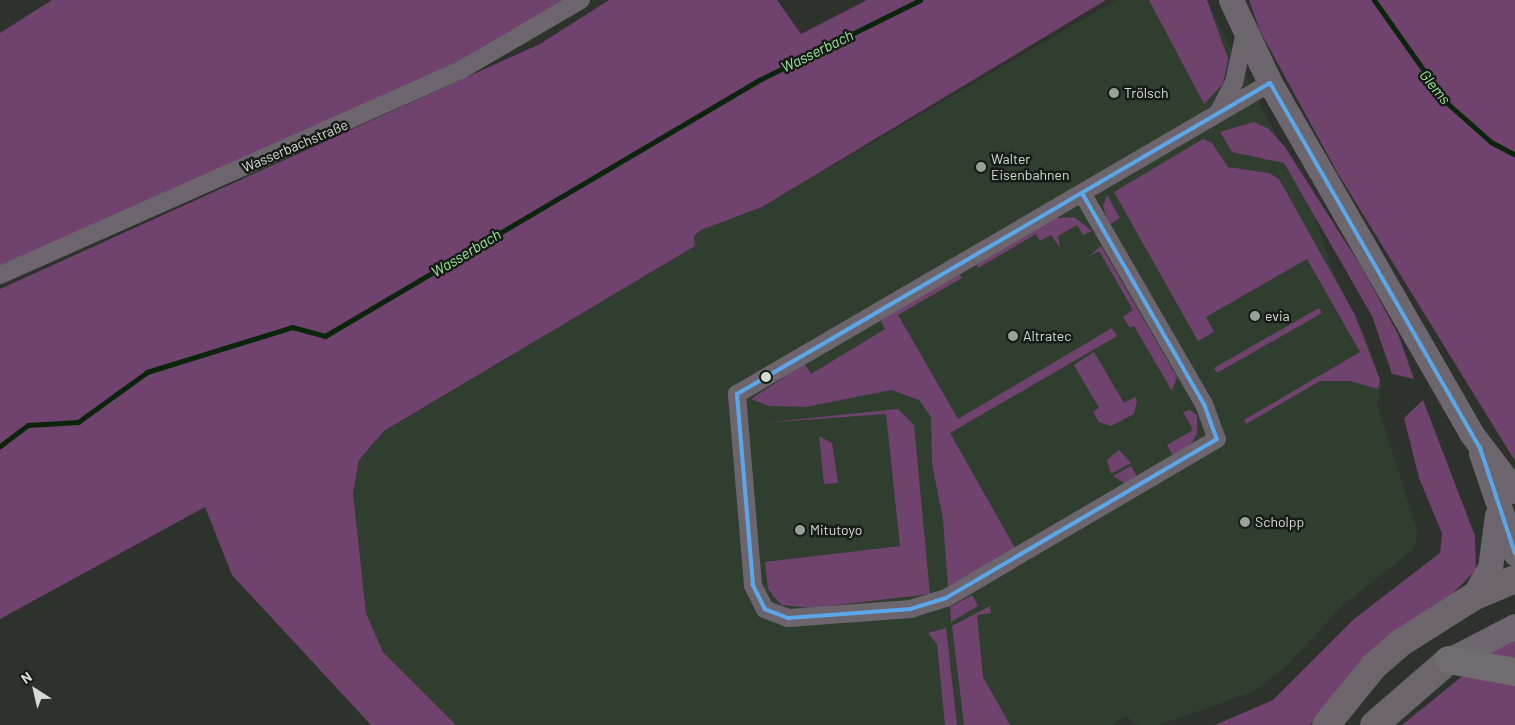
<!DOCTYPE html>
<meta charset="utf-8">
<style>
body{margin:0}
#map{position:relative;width:1515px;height:725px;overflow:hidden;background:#2d322d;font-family:Barlow,sans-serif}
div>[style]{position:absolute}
.built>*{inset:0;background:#303e30}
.green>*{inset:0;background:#70426e}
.stream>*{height:5px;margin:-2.5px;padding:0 2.5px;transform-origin:2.5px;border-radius:2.5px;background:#0a250b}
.street>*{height:18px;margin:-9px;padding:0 9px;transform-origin:9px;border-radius:9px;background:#6d656d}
.secondary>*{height:25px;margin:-12.5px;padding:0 12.5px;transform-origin:12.5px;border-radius:12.5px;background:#6e666e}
.primary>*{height:28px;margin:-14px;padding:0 14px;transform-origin:14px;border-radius:14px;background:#6d656c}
.highway>*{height:28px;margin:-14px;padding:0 14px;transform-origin:14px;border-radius:14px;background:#706c70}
.bus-1>*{height:4px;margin:-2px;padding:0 2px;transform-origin:2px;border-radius:2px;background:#5aa8eb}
.dots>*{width:14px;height:14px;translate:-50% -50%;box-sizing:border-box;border:2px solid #161b16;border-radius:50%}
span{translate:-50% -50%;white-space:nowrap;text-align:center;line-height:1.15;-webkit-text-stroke:5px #161b16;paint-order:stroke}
.poi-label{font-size:14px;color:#d5dcd5}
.left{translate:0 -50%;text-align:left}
.street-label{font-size:14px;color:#d5dcd5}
.water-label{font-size:15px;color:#9ceb9d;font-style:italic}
.north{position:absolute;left:10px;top:665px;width:50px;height:50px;-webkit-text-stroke:4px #161b16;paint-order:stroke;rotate:325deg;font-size:14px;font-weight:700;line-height:20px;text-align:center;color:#d5dcd5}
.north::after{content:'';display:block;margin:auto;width:18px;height:22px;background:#d5dcd5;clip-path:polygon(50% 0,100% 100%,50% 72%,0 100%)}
</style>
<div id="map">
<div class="built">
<div style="clip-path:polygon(1116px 0,1206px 0,1310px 201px,1331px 266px,1366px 338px,1382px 386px,1377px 404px,1417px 530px,1415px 548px,1344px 604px,1287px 665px,1253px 692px,1158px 725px,1138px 725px,1126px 716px,1112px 725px,456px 725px,383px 652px,366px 613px,353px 493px,359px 460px,385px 431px,695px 246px,694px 236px,701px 230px,762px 207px)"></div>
</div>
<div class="green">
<div style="clip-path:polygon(52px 0,568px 0,479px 55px,0 271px,0 33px)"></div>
<div style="clip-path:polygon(609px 0,777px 0,801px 34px,867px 0,1106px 0,762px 207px,701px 230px,694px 236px,695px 246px,384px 431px,359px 460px,353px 493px,366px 613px,383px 652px,456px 725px,371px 725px,232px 575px,205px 507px,0 619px,0 289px,540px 44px)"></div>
<div style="clip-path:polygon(1149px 0,1207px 0,1228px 59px,1223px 84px,1204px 104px)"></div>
<div style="clip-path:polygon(1249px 0,1515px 0,1515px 461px,1337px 172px,1260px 31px)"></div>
<div style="clip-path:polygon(1254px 122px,1269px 129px,1285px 147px,1362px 268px,1398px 334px,1414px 379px,1392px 374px,1372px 316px,1284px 163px,1232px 152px,1220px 132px)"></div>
<div style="clip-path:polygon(1203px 139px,1212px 143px,1228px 167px,1269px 173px,1279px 179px,1355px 315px,1380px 380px,1378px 389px,1350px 381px,1320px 381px,1246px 424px,1244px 420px,1360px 352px,1307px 259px,1206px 317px,1214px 332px,1198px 341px,1114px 192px)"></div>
<div style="clip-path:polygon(1107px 195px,1120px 218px,1109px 225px,1103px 206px)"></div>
<div style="clip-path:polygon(1074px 217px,1092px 231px,1083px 235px,1077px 225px,1058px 236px,1060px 248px,1051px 235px,1040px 241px,1036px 234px,978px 268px,976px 263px,1056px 218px)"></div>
<div style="clip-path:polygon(1101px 246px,1177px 377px,1172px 391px,1134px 326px,1130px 328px,1123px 317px,1133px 310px,1099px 251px,1088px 257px)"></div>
<div style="clip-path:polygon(959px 273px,962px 278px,898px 315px,958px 419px,1112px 328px,1117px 336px,950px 433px,1015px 548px,948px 587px,943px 519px,932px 464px,931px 417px,919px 400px,891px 390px,806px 407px,769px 406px,751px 399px,805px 364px,811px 374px,885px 329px,880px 319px)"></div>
<div style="clip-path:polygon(1319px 308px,1322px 313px,1217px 373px,1214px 368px)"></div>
<div style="clip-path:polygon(1094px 352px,1124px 403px,1135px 397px,1137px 401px,1134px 414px,1111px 426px,1099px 422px,1093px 412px,1099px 408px,1074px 365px)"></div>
<div style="clip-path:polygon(1423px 400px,1475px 536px,1476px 570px,1452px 594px,1359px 666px,1310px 725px,1215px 725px,1273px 700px,1354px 619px,1440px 553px,1442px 533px,1419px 478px,1404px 418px)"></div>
<div style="clip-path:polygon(898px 409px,914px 425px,930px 594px,812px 608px,781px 605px,768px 589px,765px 562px,900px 546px,886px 414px,762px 423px)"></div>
<div style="clip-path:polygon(1190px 410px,1197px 415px,1197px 434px,1190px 446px,1174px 457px,1167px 445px,1193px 430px,1183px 412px)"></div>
<div style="clip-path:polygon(819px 436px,832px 443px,838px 483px,824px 484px)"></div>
<div style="clip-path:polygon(1119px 450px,1131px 463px,1111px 474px,1107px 460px)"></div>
<div style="clip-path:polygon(1131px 466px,1138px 478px,1126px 484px,1113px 476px)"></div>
<div style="clip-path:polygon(972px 595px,978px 606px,951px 622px,950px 607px)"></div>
<div style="clip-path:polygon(990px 606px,991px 613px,977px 615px,983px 677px,1010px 725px,964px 725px,952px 626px)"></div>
<div style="clip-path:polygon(946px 628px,956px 716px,957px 725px,945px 725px,937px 644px,928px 633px)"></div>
<div style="clip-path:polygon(1515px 636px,1515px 661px,1489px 655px,1488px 649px)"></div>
<div style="clip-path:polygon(1465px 674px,1515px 679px,1515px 725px,1402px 725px)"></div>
</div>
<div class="stream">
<div style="left:1374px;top:0;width:126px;rotate:54.7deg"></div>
<div style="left:1447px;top:103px;width:59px;rotate:41.6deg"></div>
<div style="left:1491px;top:142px;width:27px;rotate:28deg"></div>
<div style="left:0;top:446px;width:35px;rotate:-37deg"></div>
<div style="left:28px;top:425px;width:50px;rotate:-3.4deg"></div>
<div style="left:78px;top:422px;width:85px;rotate:-35.9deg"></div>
<div style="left:147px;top:372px;width:152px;rotate:-17.2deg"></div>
<div style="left:292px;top:327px;width:34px;rotate:15deg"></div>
<div style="left:325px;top:336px;width:504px;rotate:-30.53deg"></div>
<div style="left:759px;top:80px;width:180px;rotate:-26.4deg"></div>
</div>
<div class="street">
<div style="left:1219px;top:111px;width:32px;rotate:-62deg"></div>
<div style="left:1234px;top:83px;width:52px;rotate:-77.8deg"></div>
<div style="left:1082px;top:193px;width:244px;rotate:60deg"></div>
<div style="left:1204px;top:404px;width:37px;rotate:70deg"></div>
<div style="left:1217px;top:439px;width:314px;rotate:149.6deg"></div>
<div style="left:946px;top:598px;width:37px;rotate:163deg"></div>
<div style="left:911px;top:609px;width:123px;rotate:175.8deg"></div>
<div style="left:788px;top:618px;width:25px;rotate:-159deg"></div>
<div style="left:765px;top:609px;width:27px;rotate:-117deg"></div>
<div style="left:753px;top:585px;width:192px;rotate:-94.8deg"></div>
<div style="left:737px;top:394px;width:617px;rotate:-30.26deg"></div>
<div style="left:0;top:275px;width:505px;rotate:-23.97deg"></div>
<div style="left:461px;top:70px;width:139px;rotate:-30.3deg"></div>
</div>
<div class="secondary">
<div style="left:1231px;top:0;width:92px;rotate:64.8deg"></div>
<div style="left:1270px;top:83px;width:404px;rotate:60.1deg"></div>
<div style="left:1471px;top:433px;width:73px;rotate:52.8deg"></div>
<div style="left:1481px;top:453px;width:106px;rotate:71.2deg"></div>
<div style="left:1473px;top:597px;width:34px;rotate:-60deg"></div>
<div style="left:1490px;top:568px;width:53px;rotate:-82.5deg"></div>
<div style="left:1449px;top:660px;width:74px;rotate:-27.3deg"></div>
</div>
<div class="primary">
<div style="left:1326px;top:725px;width:76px;rotate:-50.9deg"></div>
<div style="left:1374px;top:666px;width:37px;rotate:-41deg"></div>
<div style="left:1402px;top:642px;width:84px;rotate:-32.4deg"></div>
<div style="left:1473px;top:597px;width:46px;rotate:-23.2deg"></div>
<div style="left:1374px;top:725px;width:99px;rotate:-40.9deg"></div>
</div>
<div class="highway">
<div style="left:1449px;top:660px;width:67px;rotate:10.3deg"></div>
</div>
<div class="bus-1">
<div style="left:1270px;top:83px;width:421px;rotate:60.1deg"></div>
<div style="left:1480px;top:448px;width:111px;rotate:71.6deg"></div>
<div style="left:1082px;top:193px;width:244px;rotate:60deg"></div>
<div style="left:1204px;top:404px;width:37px;rotate:70deg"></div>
<div style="left:1217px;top:439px;width:314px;rotate:149.6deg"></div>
<div style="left:946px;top:598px;width:37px;rotate:163deg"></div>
<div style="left:911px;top:609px;width:123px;rotate:175.8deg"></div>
<div style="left:788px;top:618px;width:25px;rotate:-159deg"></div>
<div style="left:765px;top:609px;width:27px;rotate:-117deg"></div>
<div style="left:753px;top:585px;width:192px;rotate:-94.8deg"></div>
<div style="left:737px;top:394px;width:617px;rotate:-30.26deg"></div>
</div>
<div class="dots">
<div style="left:1114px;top:93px;background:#9aa09a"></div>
<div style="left:981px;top:167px;background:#9aa09a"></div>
<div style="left:1255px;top:316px;background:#9aa09a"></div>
<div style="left:1013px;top:336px;background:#9aa09a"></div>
<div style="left:766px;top:377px;background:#d5dcd5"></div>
<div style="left:1245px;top:522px;background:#9aa09a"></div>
<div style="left:800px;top:530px;background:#9aa09a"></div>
</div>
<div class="poi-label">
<span class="left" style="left:1124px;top:93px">Trölsch</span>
<span class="left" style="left:991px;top:167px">Walter<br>Eisenbahnen</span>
<span class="left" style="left:1265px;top:316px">evia</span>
<span class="left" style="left:1023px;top:336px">Altratec</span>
<span class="left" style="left:1255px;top:522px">Scholpp</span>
<span class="left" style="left:810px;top:530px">Mitutoyo</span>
</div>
<div class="street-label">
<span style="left:295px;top:146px;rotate:-23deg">Wasserbachstraße</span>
</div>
<div class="water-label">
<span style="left:817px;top:51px;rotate:-26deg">Wasserbach</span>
<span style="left:1435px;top:87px;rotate:51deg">Glems</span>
<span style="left:466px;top:253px;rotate:-31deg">Wasserbach</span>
</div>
<div class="north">N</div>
</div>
